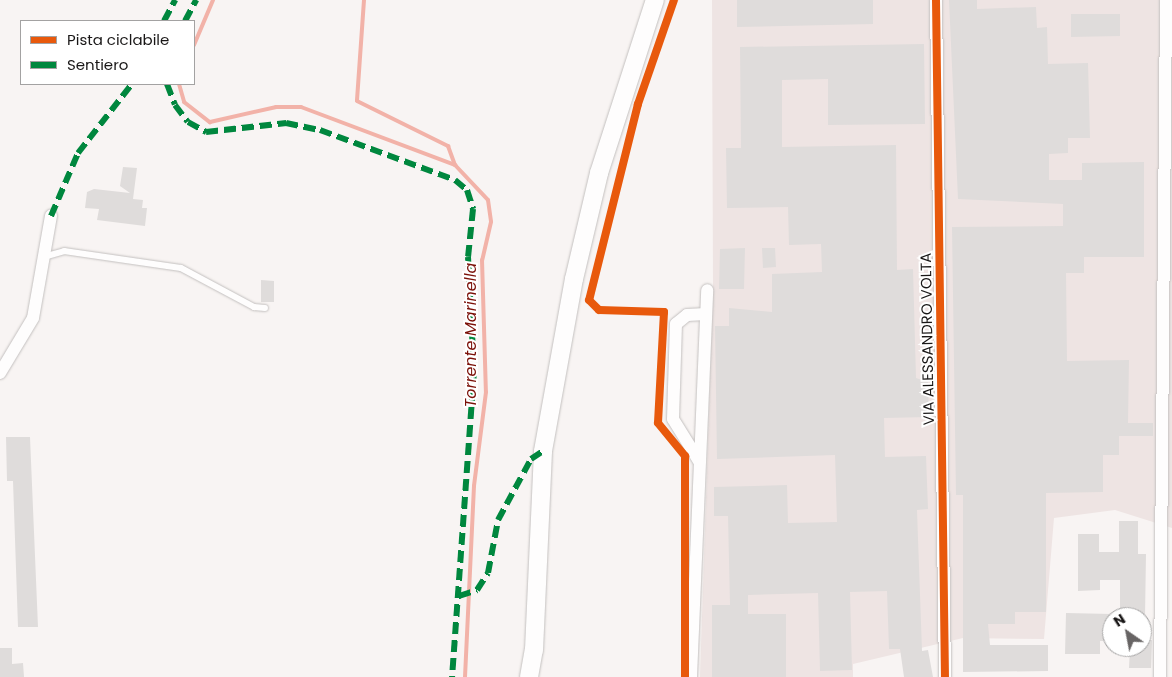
<!DOCTYPE html>
<style>
body{margin:0}
#map{position:relative;width:1172px;height:677px;overflow:hidden;background:#f8f4f3;font-family:Poppins,sans-serif}
div>[style]{position:absolute}
.built>*{inset:0;background:#eee4e3}
.stream>*{height:4px;margin:-2px;padding:0 2px;transform-origin:2px;border-radius:2px;background:#f2b2a8}
.building>*{inset:0;background:#dfdcdb}
.roads{filter:drop-shadow(0 0 1px #c3c0bf) drop-shadow(0 0 1px #c3c0bf)}
.service>*{height:6px;margin:-3px;padding:0 3px;transform-origin:3px;border-radius:3px;background:#fefdfd}
.minor>*{height:12px;margin:-6px;padding:0 6px;transform-origin:6px;border-radius:6px;background:#fefdfd}
.secondary>*{height:18px;margin:-9px;padding:0 9px;transform-origin:9px;border-radius:9px;background:#fefdfd}
.quiet>*{height:6px;margin-top:-3px;transform-origin:0;background:repeating-linear-gradient(90deg,#00873e 0 12px,transparent 0 18px)}
.cycleway>*{height:8px;margin:-4px;padding:0 4px;transform-origin:4px;border-radius:4px;background:#e8590c}
span{translate:-50% -50%;white-space:nowrap;text-align:center;line-height:1.15;-webkit-text-stroke:4px #fff;paint-order:stroke}
.street-label{font-size:15px;color:#191717}
.water-label{font-size:16px;color:#7b1008;font-style:italic}
.legend{position:absolute;left:20px;top:20px;width:175px;height:65px;box-sizing:border-box;background:#fff;border:1px solid #a3a2a2;margin:0;padding:6px 9px;list-style:none;font-size:15px;color:#191717}
.legend li{display:flex;align-items:center;gap:10px;height:25px}
.legend b{width:25px;border:1px solid #a3a2a2}
.north{position:absolute;left:1102px;top:607px;width:50px;height:50px;box-sizing:border-box;background:#fff;border:1px solid #a3a2a2;border-radius:50%;rotate:327deg;font-size:14px;font-weight:700;line-height:20px;text-align:center;color:#191717}
.north::after{content:'';display:block;margin:auto;width:18px;height:22px;background:#676464;clip-path:polygon(50% 0,100% 100%,50% 72%,0 100%)}
</style>
<div id="map">
<div class="built">
<div style="clip-path:polygon(712px 0,1172px 0,1172px 528px,1115px 510px,1054px 518px,1044px 639px,963px 638px,853px 664px,853px 677px,700px 677px,713px 289px)"></div>
</div>
<div class="stream">
<div style="left:364px;top:0;width:101px;rotate:94deg"></div>
<div style="left:357px;top:101px;width:102px;rotate:26.3deg"></div>
<div style="left:448px;top:146px;width:20px;rotate:70deg"></div>
<div style="left:194px;top:45px;width:49px;rotate:-67.1deg"></div>
<div style="left:179px;top:84px;width:19px;rotate:74deg"></div>
<div style="left:184px;top:102px;width:33px;rotate:38deg"></div>
<div style="left:210px;top:122px;width:68px;rotate:-12.8deg"></div>
<div style="left:276px;top:107px;width:25px"></div>
<div style="left:301px;top:107px;width:165px;rotate:20.6deg"></div>
<div style="left:455px;top:165px;width:48px;rotate:46.7deg"></div>
<div style="left:488px;top:200px;width:22px;rotate:82deg"></div>
<div style="left:491px;top:222px;width:39px;rotate:103deg"></div>
<div style="left:482px;top:260px;width:132px;rotate:88.3deg"></div>
<div style="left:486px;top:392px;width:95px;rotate:97.3deg"></div>
<div style="left:474px;top:486px;width:191px;rotate:92.7deg"></div>
</div>
<div class="building">
<div style="clip-path:polygon(737px 0,873px 0,873px 24px,737px 27px)"></div>
<div style="clip-path:polygon(949px 0,977px 0,977px 9px,1036px 7px,1037px 28px,1047px 27px,1048px 64px,1088px 63px,1090px 138px,1068px 138px,1068px 153px,1049px 154px,1049px 180px,1082px 180px,1082px 163px,1144px 162px,1144px 257px,1084px 257px,1084px 273px,1066px 273px,1067px 361px,1129px 360px,1128px 423px,1153px 423px,1153px 436px,1119px 436px,1119px 455px,1103px 455px,1103px 492px,1046px 493px,1046px 612px,1015px 612px,1015px 624px,988px 624px,990px 645px,1048px 645px,1048px 671px,963px 672px,963px 495px,956px 495px,952px 227px,1063px 226px,1063px 204px,958px 199px)"></div>
<div style="clip-path:polygon(1071px 14px,1120px 14px,1120px 36px,1071px 37px)"></div>
<div style="clip-path:polygon(924px 44px,925px 124px,828px 125px,828px 79px,782px 80px,782px 147px,896px 145px,897px 270px,913px 269px,916px 378px,928px 382px,929px 417px,884px 418px,885px 457px,926px 456px,928px 509px,917px 510px,922px 651px,928px 650px,933px 677px,904px 677px,900px 649px,889px 649px,887px 591px,850px 592px,852px 670px,820px 671px,818px 593px,748px 595px,748px 614px,786px 614px,786px 677px,712px 677px,712px 605px,730px 605px,728px 516px,714px 516px,714px 487px,787px 485px,788px 523px,837px 522px,835px 455px,717px 459px,715px 326px,729px 326px,729px 308px,772px 312px,772px 274px,822px 272px,821px 244px,789px 245px,788px 207px,727px 208px,726px 148px,741px 148px,740px 47px)"></div>
<div style="clip-path:polygon(123px 167px,137px 168px,133px 199px,143px 200px,142px 208px,147px 208px,145px 226px,97px 220px,99px 209px,85px 208px,87px 192px,94px 189px,130px 193px,120px 186px)"></div>
<div style="clip-path:polygon(745px 248px,744px 289px,719px 289px,720px 249px)"></div>
<div style="clip-path:polygon(762px 248px,775px 248px,776px 267px,763px 268px)"></div>
<div style="clip-path:polygon(261px 280px,274px 281px,274px 302px,261px 302px)"></div>
<div style="clip-path:polygon(6px 437px,30px 437px,38px 627px,18px 627px,13px 481px,7px 481px)"></div>
<div style="clip-path:polygon(1119px 521px,1138px 521px,1138px 554px,1146px 554px,1145px 617px,1120px 617px,1120px 580px,1100px 580px,1100px 590px,1078px 591px,1078px 534px,1099px 534px,1099px 552px,1119px 552px)"></div>
<div style="clip-path:polygon(1066px 613px,1112px 614px,1112px 641px,1100px 641px,1100px 654px,1065px 654px)"></div>
<div style="clip-path:polygon(1142px 640px,1152px 640px,1151px 668px,1129px 668px,1130px 647px,1142px 647px)"></div>
<div style="clip-path:polygon(0 648px,12px 648px,12px 664px,23px 663px,24px 677px,0 677px)"></div>
</div>
<div class="roads">
<div class="service">
<div style="left:47px;top:256px;width:18px;rotate:-16deg"></div>
<div style="left:64px;top:251px;width:118px;rotate:8.3deg"></div>
<div style="left:181px;top:268px;width:83px;rotate:28.1deg"></div>
<div style="left:254px;top:307px;width:11px;rotate:5deg"></div>
</div>
<div class="minor">
<div style="left:936px;top:0;width:677px;rotate:89.24deg"></div>
<div style="left:0;top:373px;width:64px;rotate:-59deg"></div>
<div style="left:33px;top:318px;width:104px;rotate:-80deg"></div>
<div style="left:699px;top:461px;width:49px;rotate:-121.8deg"></div>
<div style="left:673px;top:419px;width:95px;rotate:-88.2deg"></div>
<div style="left:676px;top:324px;width:14px;rotate:-39deg"></div>
<div style="left:687px;top:315px;width:19px;rotate:-3deg"></div>
<div style="left:691px;top:677px;width:387px;rotate:-87.6deg"></div>
<div style="left:1160px;top:677px;width:677px;rotate:-89.49deg"></div>
</div>
<div class="secondary">
<div style="left:529px;top:677px;width:27px;rotate:-80deg"></div>
<div style="left:534px;top:650px;width:199px;rotate:-87.4deg"></div>
<div style="left:543px;top:451px;width:175px;rotate:-79.8deg"></div>
<div style="left:574px;top:279px;width:109px;rotate:-76.7deg"></div>
<div style="left:599px;top:173px;width:182px;rotate:-72.1deg"></div>
</div>
</div>
<div class="quiet">
<div style="left:164px;top:21px;width:24px;rotate:-62deg"></div>
<div style="left:185px;top:21px;width:24px;rotate:-62deg"></div>
<div style="left:167px;top:84px;width:22px;rotate:69deg"></div>
<div style="left:175px;top:105px;width:21px;rotate:53deg"></div>
<div style="left:188px;top:122px;width:21px;rotate:29deg"></div>
<div style="left:206px;top:132px;width:81px;rotate:-6.4deg"></div>
<div style="left:286px;top:123px;width:35px;rotate:12deg"></div>
<div style="left:320px;top:130px;width:144px;rotate:20.3deg"></div>
<div style="left:455px;top:180px;width:16px;rotate:40deg"></div>
<div style="left:467px;top:190px;width:20px;rotate:72deg"></div>
<div style="left:473px;top:209px;width:48px;rotate:95.9deg"></div>
<div style="left:468px;top:257px;width:114px;rotate:87deg"></div>
<div style="left:474px;top:371px;width:307px;rotate:94.1deg"></div>
<div style="left:51px;top:216px;width:69px;rotate:-66.8deg"></div>
<div style="left:78px;top:153px;width:88px;rotate:-52deg"></div>
<div style="left:459px;top:596px;width:19px;rotate:-18deg"></div>
<div style="left:477px;top:590px;width:20px;rotate:-57deg"></div>
<div style="left:488px;top:573px;width:54px;rotate:-79.3deg"></div>
<div style="left:498px;top:520px;width:69px;rotate:-61.6deg"></div>
<div style="left:531px;top:459px;width:14px;rotate:-34deg"></div>
</div>
<div class="cycleway">
<div style="left:674px;top:0;width:110px;rotate:109.1deg"></div>
<div style="left:638px;top:104px;width:202px;rotate:104deg"></div>
<div style="left:589px;top:300px;width:14px;rotate:45deg"></div>
<div style="left:599px;top:310px;width:65px;rotate:1.8deg"></div>
<div style="left:664px;top:312px;width:111px;rotate:93.1deg"></div>
<div style="left:658px;top:423px;width:43px;rotate:50.7deg"></div>
<div style="left:685px;top:456px;width:221px;rotate:90deg"></div>
<div style="left:936px;top:0;width:677px;rotate:89.24deg"></div>
</div>
<div class="street-label">
<span style="left:927px;top:339px;rotate:-91deg">VIA ALESSANDRO VOLTA</span>
</div>
<div class="water-label">
<span style="left:471px;top:335px;rotate:-90deg">Torrente Marinella</span>
</div>
<ul class="legend">
<li><b style="height:6px;background:#e8590c"></b>Pista ciclabile</li>
<li><b style="height:6px;background:#00873e"></b>Sentiero</li>
</ul>
<div class="north">N</div>
</div>
